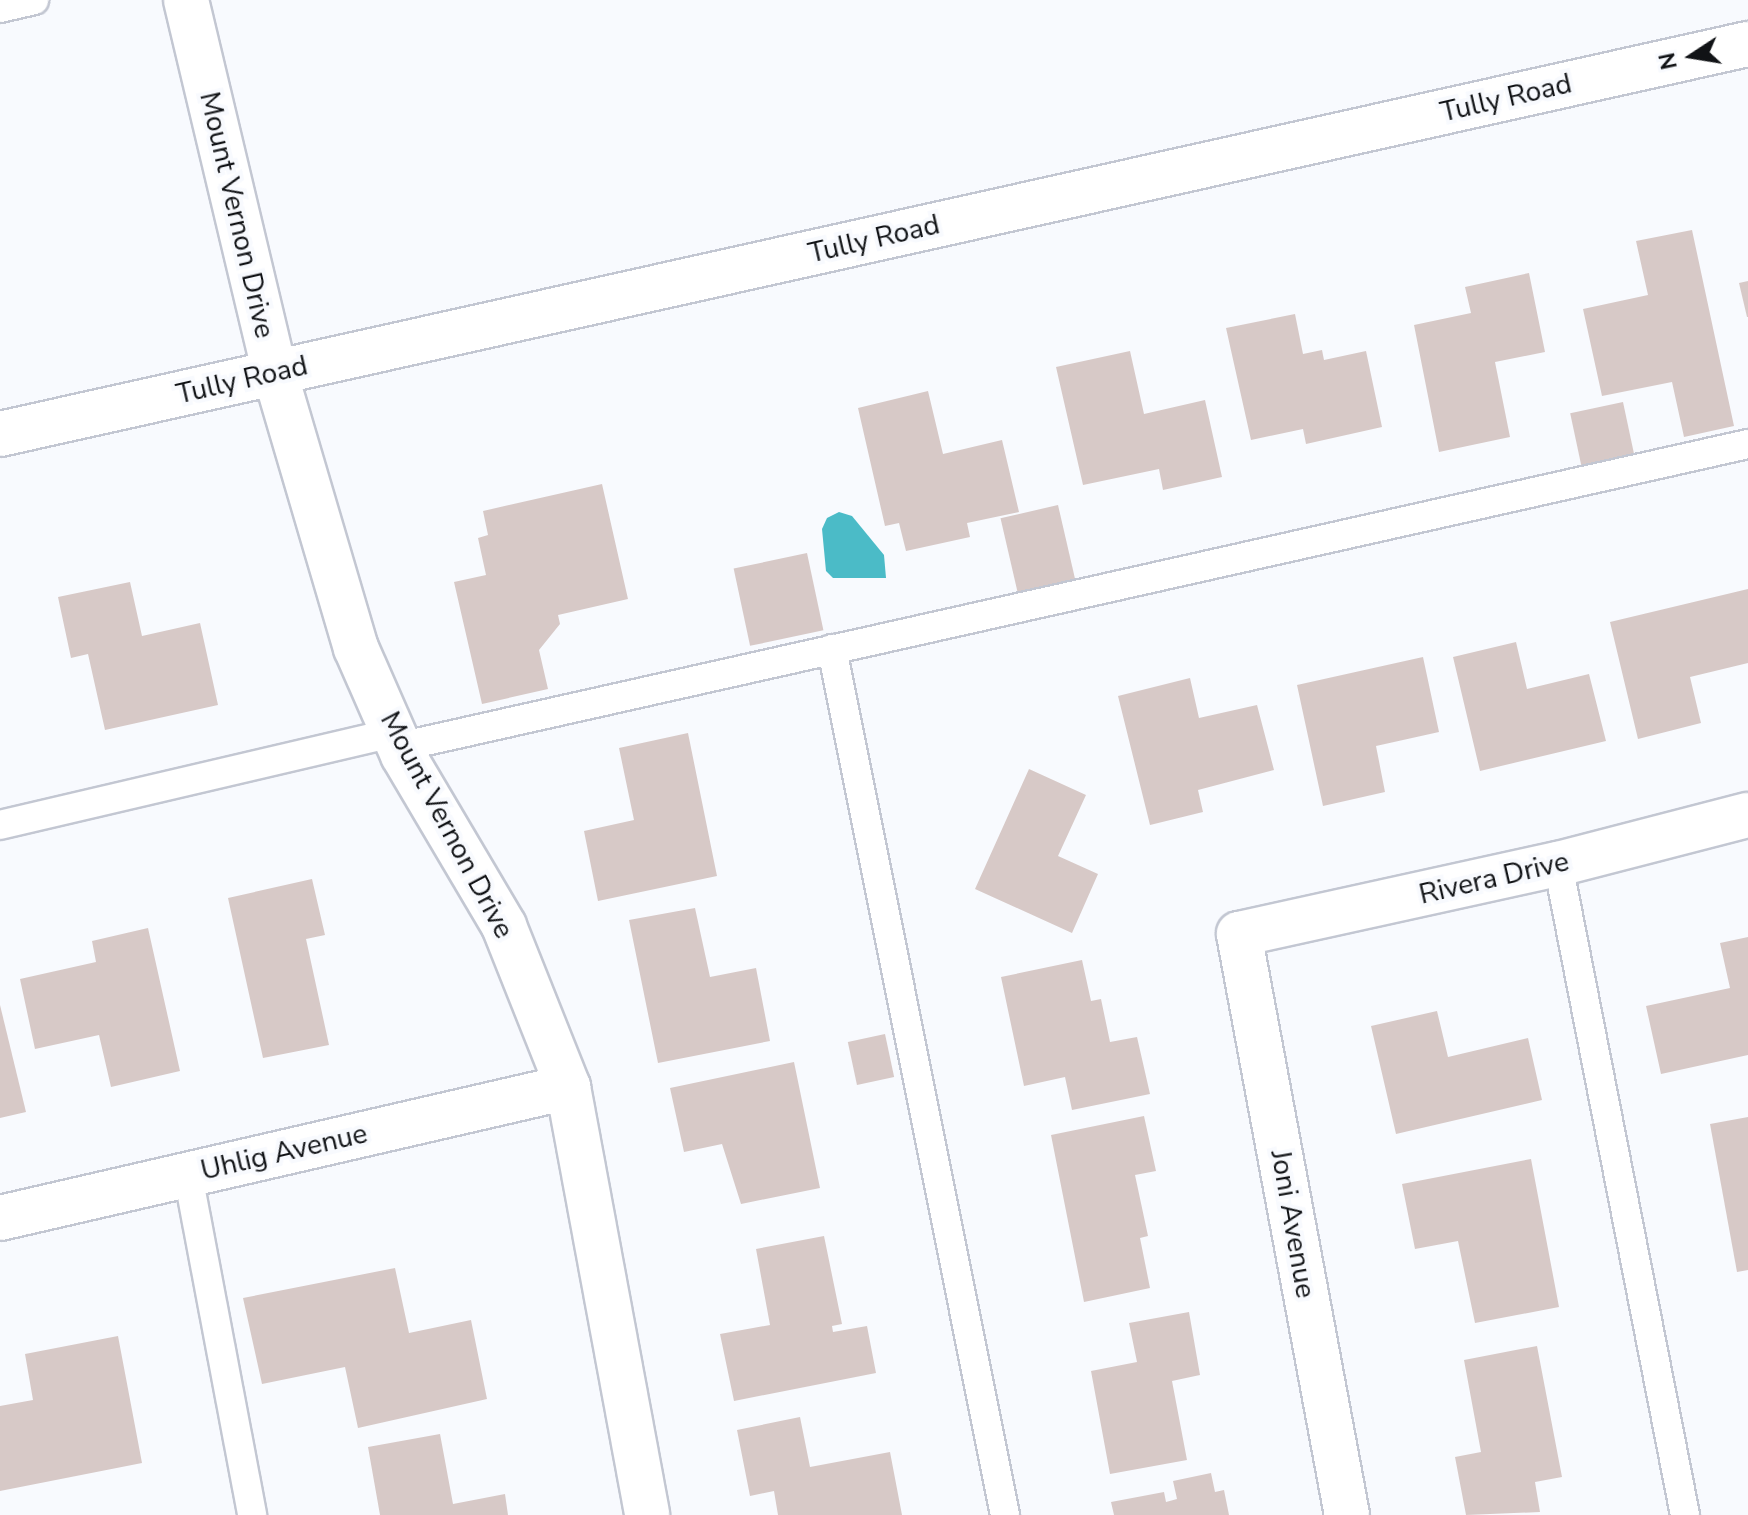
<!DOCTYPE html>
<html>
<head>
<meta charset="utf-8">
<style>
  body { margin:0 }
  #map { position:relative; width:1748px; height:1515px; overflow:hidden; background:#f8fafe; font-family:"Nunito Sans",sans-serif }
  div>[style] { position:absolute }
  .water>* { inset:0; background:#4bbbc7 }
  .building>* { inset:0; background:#d7c9c7; transform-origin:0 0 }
  .roads { filter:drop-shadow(2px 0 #c3c7d2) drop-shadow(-2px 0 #c3c7d2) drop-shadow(0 2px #c3c7d2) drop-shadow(0 -2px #c3c7d2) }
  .lane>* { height:28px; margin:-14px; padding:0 14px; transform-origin:14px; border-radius:14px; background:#fff }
  .street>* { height:44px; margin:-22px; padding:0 22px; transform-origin:22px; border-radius:22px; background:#fff }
  .secondary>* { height:44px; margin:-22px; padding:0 22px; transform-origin:22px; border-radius:22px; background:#fff }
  span { translate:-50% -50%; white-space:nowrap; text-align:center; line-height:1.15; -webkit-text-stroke:8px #f8fafe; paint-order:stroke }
  .street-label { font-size:28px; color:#111316 }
  .north { position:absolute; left:1652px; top:16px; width:80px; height:80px; -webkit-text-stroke:6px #f8fafe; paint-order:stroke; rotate:258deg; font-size:22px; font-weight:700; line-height:32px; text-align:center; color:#111316 }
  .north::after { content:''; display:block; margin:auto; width:28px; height:36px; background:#111316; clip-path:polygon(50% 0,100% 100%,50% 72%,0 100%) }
</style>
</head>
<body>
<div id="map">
  <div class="water">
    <div style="clip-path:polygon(839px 512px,852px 516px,884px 555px,886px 578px,833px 578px,826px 571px,822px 529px,827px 518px)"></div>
  </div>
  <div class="building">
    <div style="clip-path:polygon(1692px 230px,1734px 426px,1684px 437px,1672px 382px,1602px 396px,1583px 309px,1648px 295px,1636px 241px)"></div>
    <div style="clip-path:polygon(1529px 273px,1545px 352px,1495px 362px,1510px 437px,1439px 452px,1414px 325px,1471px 313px,1465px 287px)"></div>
    <div style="clip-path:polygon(1748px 281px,1748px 317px,1747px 317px,1739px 283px)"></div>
    <div style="clip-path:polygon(1295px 314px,1303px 354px,1322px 350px,1324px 360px,1366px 351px,1382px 427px,1306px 444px,1303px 429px,1251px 440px,1226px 328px)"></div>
    <div style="clip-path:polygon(1130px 351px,1144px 414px,1205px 400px,1222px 477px,1163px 490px,1159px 469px,1083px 485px,1056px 367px)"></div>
    <div style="clip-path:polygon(928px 391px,943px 454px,1002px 440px,1019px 512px,967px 523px,970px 537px,906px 551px,899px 523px,885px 526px,858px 408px)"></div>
    <div style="left:1623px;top:402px;width:59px;height:54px;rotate:78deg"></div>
    <div style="clip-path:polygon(602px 484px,628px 599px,558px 615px,560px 624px,539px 650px,548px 689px,482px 704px,454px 582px,486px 575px,478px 538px,488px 535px,483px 511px)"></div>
    <div style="left:1058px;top:505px;width:78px;height:59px;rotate:77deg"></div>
    <div style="left:807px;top:553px;width:79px;height:75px;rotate:78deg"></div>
    <div style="clip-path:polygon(130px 582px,142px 636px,200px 623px,218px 705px,105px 730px,88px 654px,71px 658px,58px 597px)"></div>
    <div style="clip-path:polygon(1748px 589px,1748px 663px,1690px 677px,1701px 723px,1638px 739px,1610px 622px)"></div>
    <div style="clip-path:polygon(1516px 642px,1527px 689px,1589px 674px,1606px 741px,1480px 771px,1453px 657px)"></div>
    <div style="clip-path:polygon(1423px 657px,1439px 732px,1376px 746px,1385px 792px,1323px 806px,1297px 685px)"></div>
    <div style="clip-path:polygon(1190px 678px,1199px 718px,1257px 705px,1274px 770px,1198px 790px,1203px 812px,1150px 825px,1118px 696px)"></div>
    <div style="clip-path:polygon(688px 733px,717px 876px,598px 901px,584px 831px,634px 820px,619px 748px)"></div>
    <div style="clip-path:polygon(1029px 769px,1086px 795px,1058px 856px,1098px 874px,1072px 933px,975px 889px)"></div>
    <div style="clip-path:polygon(312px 879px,325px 935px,306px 939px,329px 1045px,263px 1058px,228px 898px)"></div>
    <div style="clip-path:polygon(695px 908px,710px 977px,756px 968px,770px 1041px,658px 1063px,629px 920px)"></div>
    <div style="clip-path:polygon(148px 928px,180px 1071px,111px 1087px,99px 1035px,35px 1049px,20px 979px,96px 962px,92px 941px)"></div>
    <div style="clip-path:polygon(1748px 937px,1748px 1055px,1661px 1074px,1646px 1006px,1730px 988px,1720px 943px)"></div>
    <div style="clip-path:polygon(1082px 960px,1091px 1001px,1101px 999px,1110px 1042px,1137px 1037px,1150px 1094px,1072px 1110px,1065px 1077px,1024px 1086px,1001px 977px)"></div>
    <div style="clip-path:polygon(0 1005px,26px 1112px,0 1118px)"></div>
    <div style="clip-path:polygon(1437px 1011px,1448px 1057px,1528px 1038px,1542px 1100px,1396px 1134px,1371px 1026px)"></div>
    <div style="left:885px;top:1034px;width:44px;height:38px;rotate:78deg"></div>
    <div style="clip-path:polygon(794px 1062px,820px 1188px,741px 1204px,722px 1144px,684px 1152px,670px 1088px)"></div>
    <div style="clip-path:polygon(1144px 1116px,1156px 1171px,1135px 1175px,1148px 1236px,1140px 1238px,1150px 1288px,1084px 1302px,1051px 1135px)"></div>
    <div style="clip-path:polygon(1748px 1117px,1748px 1270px,1737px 1272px,1710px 1124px)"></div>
    <div style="clip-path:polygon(1531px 1159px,1559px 1307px,1475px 1323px,1458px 1241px,1415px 1249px,1402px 1184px)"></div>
    <div style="clip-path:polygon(824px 1236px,842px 1324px,832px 1326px,833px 1332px,867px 1326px,876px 1373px,734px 1401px,720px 1334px,770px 1325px,756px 1249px)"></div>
    <div style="clip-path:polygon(395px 1268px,409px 1333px,471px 1320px,487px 1399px,358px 1428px,345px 1367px,262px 1384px,243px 1298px)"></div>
    <div style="clip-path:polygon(1189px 1312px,1200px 1375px,1172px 1381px,1187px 1460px,1110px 1474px,1091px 1371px,1137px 1362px,1129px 1323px)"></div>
    <div style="clip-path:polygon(118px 1336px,142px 1463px,0 1491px,0 1406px,33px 1400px,25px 1354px)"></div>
    <div style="clip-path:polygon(1537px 1346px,1562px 1477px,1535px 1482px,1540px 1512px,1466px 1515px,1455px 1457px,1481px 1452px,1464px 1360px)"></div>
    <div style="clip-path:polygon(800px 1417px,810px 1467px,890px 1452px,902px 1515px,778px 1515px,774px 1491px,750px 1496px,737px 1430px)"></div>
    <div style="clip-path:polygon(440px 1434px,453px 1504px,505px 1494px,508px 1515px,380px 1515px,368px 1447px)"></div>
    <div style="clip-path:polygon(1211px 1473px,1215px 1492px,1224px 1490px,1229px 1515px,1114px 1515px,1111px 1502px,1164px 1492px,1166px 1502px,1177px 1499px,1173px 1481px)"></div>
  </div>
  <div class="roads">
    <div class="lane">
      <div style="left:0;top:8px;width:35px;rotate:-13deg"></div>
      <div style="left:832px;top:649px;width:883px;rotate:78.7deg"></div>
      <div style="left:399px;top:747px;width:1383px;rotate:-12.66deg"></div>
      <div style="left:0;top:825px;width:404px;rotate:-13.2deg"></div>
      <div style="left:1558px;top:864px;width:663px;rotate:78.96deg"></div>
      <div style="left:188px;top:1175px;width:346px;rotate:79.3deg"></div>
    </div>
    <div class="street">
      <div style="left:186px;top:0;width:383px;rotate:76.6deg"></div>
      <div style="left:275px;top:373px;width:287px;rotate:73.6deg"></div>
      <div style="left:356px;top:648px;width:117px;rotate:66.3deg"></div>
      <div style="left:403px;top:755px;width:199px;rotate:59.4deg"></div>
      <div style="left:504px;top:926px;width:173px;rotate:68.3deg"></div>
      <div style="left:568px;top:1087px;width:435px;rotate:79.5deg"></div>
      <div style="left:0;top:1218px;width:583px;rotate:-12.99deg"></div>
      <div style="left:1347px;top:1515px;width:591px;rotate:-100.53deg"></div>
      <div style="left:1239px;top:934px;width:327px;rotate:-12.4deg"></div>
      <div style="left:1558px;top:864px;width:196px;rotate:-14.5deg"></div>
    </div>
    <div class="secondary">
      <div style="left:0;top:434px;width:1791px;rotate:-12.58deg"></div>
    </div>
  </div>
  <div class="street-label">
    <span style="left:1506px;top:98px;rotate:-13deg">Tully Road</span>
    <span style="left:237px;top:215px;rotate:77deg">Mount Vernon Drive</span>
    <span style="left:874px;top:239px;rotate:-13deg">Tully Road</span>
    <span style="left:242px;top:380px;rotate:-13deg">Tully Road</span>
    <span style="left:447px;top:825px;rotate:62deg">Mount Vernon Drive</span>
    <span style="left:1494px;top:878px;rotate:-13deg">Rivera Drive</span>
    <span style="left:284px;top:1152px;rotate:-13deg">Uhlig Avenue</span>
    <span style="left:1293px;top:1224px;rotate:80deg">Joni Avenue</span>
  </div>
  <div class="north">N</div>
</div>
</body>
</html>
